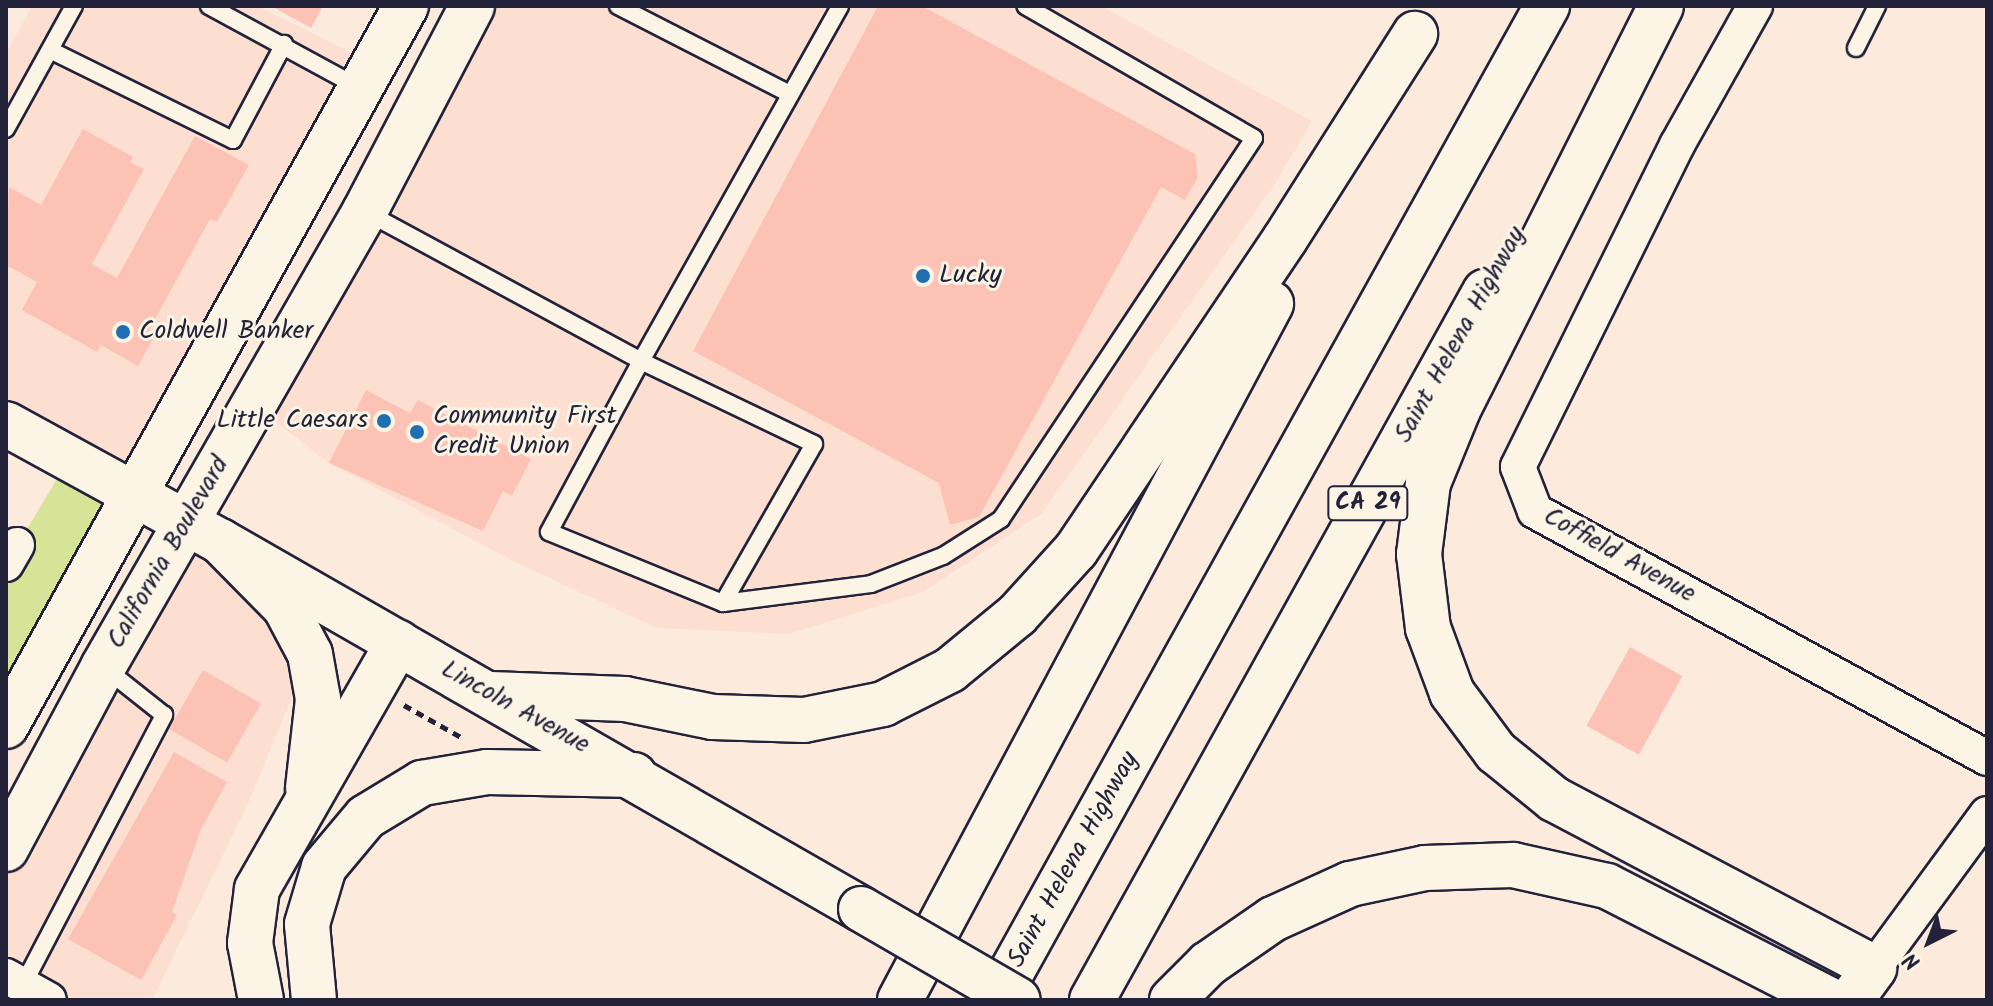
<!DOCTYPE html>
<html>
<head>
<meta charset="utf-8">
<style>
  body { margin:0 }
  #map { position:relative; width:1993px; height:1006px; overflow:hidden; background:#fcebdc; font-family:Kalam,sans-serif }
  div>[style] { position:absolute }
  .built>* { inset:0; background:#fcdfd1 }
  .green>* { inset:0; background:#d7e497 }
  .building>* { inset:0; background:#fdc2b6; transform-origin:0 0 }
  .path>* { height:5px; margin-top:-2.5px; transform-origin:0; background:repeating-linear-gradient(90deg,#22223b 0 8px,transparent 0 14px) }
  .roads { filter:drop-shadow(2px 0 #22223b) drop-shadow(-2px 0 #22223b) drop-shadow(0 2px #22223b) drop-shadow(0 -2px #22223b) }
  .lane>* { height:16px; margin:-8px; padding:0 8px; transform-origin:8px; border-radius:8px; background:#fcf5e5 }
  .street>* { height:34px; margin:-17px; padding:0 17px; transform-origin:17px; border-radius:17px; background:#fcf5e5 }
  .secondary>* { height:44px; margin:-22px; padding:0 22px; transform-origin:22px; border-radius:22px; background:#fcf5e5 }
  .highway>* { height:44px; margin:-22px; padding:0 22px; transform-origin:22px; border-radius:22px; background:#fcf5e5 }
  .bridges { filter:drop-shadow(2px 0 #22223b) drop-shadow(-2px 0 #22223b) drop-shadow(0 2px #22223b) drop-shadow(0 -2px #22223b) }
  .secondary-bridge>* { height:44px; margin:-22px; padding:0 22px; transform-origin:22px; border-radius:22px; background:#fcf5e5 }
  .dots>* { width:22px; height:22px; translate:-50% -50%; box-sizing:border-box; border:4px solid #fcf5e5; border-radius:50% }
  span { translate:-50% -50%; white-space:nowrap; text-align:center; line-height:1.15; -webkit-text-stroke:6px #fcf5e5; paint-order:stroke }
  .shield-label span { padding:2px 6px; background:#fcf5e5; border:2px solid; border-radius:6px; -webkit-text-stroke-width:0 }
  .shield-label { font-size:24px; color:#22223b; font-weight:700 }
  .poi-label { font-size:26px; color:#22223b }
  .left { translate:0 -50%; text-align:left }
  .right { translate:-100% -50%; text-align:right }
  .street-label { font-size:26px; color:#22223b }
  .frame { position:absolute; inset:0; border:8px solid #22223b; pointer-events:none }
  .north { position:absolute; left:1889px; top:902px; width:80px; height:80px; -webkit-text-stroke:6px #fcf5e5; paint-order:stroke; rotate:222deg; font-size:22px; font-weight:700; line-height:32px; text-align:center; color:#22223b }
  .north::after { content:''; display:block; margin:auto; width:28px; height:36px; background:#22223b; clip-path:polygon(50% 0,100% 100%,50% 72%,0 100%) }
</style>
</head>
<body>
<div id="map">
  <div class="built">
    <div style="clip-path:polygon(32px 6px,257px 6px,373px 63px,135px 498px,6px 424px,6px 54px)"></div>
    <div style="clip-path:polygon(472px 6px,1101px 6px,1312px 121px,1274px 185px,1042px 513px,923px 592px,789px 634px,657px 628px,515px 562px,329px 463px,254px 405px)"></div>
    <div style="clip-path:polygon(185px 523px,310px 654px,247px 806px,152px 1000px,49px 1000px,6px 976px,6px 849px)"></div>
  </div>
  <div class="green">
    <div style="clip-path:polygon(69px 459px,135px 498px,6px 726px,6px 564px)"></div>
  </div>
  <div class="building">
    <div style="clip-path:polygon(271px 6px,323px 6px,311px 28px)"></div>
    <div style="clip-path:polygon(878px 6px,922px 6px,1195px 154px,1198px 177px,1185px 200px,1161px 187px,979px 517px,950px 525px,939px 483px,693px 351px)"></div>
    <div style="clip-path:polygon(83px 129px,133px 157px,130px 162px,144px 169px,92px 264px,117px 278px,195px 136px,249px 165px,217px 222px,210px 219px,147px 334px,154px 337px,138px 366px,101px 345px,97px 352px,22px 310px,37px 282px,6px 265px,9px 187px,41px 205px)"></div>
    <div style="clip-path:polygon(366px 390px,410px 413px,418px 400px,531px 459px,512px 496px,503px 491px,483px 531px,329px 463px)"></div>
    <div style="left:1630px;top:647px;width:60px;height:90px;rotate:29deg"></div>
    <div style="left:203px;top:670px;width:67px;height:68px;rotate:30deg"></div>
    <div style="clip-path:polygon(174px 752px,227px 782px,201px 829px,172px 912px,177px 915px,141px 980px,68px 939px)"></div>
  </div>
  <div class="path">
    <div style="left:404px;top:705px;width:65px;rotate:29.3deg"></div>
  </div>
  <div class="roads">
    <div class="lane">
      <div style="left:209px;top:6px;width:170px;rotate:28.5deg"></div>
      <div style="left:618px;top:6px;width:193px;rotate:27.1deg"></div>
      <div style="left:1856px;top:48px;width:47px;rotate:-63.4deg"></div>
      <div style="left:50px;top:50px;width:204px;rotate:26.2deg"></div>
      <div style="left:233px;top:140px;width:109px;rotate:-62deg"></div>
      <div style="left:6px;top:129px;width:141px;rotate:-61.1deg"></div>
      <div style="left:366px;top:212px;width:313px;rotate:28.4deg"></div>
      <div style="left:641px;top:361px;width:194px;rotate:118.3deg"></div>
      <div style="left:549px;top:532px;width:188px;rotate:22.2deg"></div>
      <div style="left:723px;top:603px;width:149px;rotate:-7.3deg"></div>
      <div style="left:871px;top:584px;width:77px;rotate:-21.3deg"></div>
      <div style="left:943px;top:556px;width:69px;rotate:-32.5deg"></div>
      <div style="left:1001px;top:519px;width:457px;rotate:-56.4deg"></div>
      <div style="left:1254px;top:138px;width:264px;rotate:-150deg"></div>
      <div style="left:723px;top:603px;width:183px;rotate:-60.2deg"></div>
      <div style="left:814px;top:444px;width:192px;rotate:-154.4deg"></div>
      <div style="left:641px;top:361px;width:407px;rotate:-60.7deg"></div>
      <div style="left:23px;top:985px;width:305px;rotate:-62.4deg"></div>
      <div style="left:164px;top:715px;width:74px;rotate:-141.6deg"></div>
    </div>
    <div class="street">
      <div style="left:1755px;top:6px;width:159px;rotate:119.3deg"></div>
      <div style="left:1677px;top:145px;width:359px;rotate:116.3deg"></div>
      <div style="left:1518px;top:467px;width:47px;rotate:68.9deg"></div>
      <div style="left:1535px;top:511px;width:515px;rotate:28.65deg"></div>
      <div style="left:6px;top:564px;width:22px;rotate:-60deg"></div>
      <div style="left:1874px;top:968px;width:191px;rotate:-53.7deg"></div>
      <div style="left:6px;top:976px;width:49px;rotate:29.2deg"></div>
    </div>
    <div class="secondary">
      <div style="left:6px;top:424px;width:244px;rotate:28.7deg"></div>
      <div style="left:220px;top:541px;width:739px;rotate:29.86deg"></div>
      <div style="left:6px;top:726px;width:824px;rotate:-60.95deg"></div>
      <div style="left:6px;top:849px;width:206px;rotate:-61.9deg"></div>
      <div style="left:103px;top:667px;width:526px;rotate:-60.12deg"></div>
      <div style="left:365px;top:211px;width:231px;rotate:-62.4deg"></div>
      <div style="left:1851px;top:1000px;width:39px;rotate:-54deg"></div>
    </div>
    <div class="highway">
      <div style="left:1661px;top:6px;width:452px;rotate:116.7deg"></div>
      <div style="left:1458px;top:410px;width:79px;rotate:112.3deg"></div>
      <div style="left:1428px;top:483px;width:72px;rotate:97.2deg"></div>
      <div style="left:1419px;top:554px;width:75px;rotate:83.1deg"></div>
      <div style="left:1428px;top:628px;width:69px;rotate:69.7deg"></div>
      <div style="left:1452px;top:693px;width:74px;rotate:53.3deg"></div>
      <div style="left:1496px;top:752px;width:75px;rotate:39deg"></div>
      <div style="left:1554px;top:799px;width:362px;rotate:27.8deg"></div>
      <div style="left:220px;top:541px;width:93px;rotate:45.4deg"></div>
      <div style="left:285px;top:607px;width:53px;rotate:62deg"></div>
      <div style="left:310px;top:654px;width:46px;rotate:79.9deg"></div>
      <div style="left:318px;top:699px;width:90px;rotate:96.4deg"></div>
      <div style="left:491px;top:694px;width:134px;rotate:2.1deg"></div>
      <div style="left:625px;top:699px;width:90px;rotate:11.6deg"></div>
      <div style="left:713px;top:717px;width:91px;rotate:1.9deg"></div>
      <div style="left:804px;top:720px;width:81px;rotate:-11.4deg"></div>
      <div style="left:883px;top:704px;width:75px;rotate:-26.9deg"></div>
      <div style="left:950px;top:670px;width:87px;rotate:-39.4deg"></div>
      <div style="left:1017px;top:615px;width:88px;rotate:-47.8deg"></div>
      <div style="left:1076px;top:550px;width:375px;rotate:-56.1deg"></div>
      <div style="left:1285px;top:239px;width:243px;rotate:-57.6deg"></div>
      <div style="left:261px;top:1000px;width:58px;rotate:-100.9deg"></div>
      <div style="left:250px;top:943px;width:54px;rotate:-82.6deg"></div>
      <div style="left:257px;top:889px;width:284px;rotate:-60.2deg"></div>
      <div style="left:314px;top:1000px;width:76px;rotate:-95.3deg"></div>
      <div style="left:307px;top:924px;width:59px;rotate:-73.4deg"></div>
      <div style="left:324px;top:867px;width:65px;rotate:-50deg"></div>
      <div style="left:366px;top:817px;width:66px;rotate:-31.3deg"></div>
      <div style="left:422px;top:783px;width:66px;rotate:-9.6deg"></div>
      <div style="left:487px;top:772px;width:147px;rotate:1.2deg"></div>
      <div style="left:900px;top:1000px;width:789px;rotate:-61.94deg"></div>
      <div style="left:996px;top:1000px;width:1137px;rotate:-61deg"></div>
      <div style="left:1092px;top:1000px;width:810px;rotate:-60.97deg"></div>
      <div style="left:1172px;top:1000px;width:51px;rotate:-45deg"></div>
      <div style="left:1208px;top:964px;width:79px;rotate:-34.7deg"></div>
      <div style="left:1273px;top:919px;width:85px;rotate:-24.4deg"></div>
      <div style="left:1350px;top:884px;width:77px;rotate:-12deg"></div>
      <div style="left:1425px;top:868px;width:88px;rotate:-2deg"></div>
      <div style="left:1513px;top:865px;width:96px;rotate:12.6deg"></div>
      <div style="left:1607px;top:886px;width:250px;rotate:27.1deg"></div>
    </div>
  </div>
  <div class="bridges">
    <div class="secondary-bridge">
      <div style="left:861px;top:909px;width:181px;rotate:30.1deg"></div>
    </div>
  </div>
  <div class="dots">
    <div style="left:923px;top:276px;background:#1f6fb2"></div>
    <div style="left:123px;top:332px;background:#1f6fb2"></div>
    <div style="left:384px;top:421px;background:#1f6fb2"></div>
    <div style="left:417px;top:432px;background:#1f6fb2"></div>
  </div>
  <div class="shield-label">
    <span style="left:1368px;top:503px">CA 29</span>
  </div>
  <div class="poi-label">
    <span class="left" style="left:939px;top:276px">Lucky</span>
    <span class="left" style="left:139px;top:332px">Coldwell Banker</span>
    <span class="left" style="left:433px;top:432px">Community First<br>Credit Union</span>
    <span class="right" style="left:368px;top:421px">Little Caesars</span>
  </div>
  <div class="street-label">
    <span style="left:1461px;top:335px;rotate:-61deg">Saint Helena Highway</span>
    <span style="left:169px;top:553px;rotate:-60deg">California Boulevard</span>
    <span style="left:1619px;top:556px;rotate:29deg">Coffield Avenue</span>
    <span style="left:515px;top:708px;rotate:29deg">Lincoln Avenue</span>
    <span style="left:1074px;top:860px;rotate:-61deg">Saint Helena Highway</span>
  </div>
  <div class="frame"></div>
  <div class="north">N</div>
</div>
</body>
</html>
